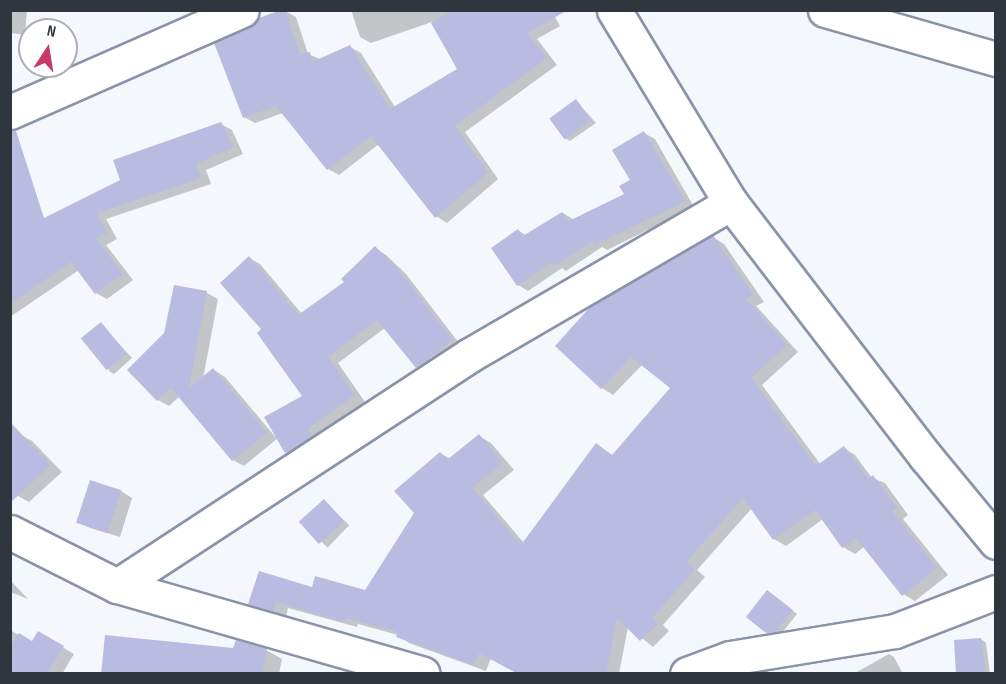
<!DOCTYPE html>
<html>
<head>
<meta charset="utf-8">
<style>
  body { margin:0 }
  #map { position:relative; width:1006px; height:684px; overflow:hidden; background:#f4f7fb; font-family:"Sofia Sans Condensed",sans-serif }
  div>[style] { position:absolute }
  .shadow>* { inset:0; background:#0003; transform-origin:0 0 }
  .building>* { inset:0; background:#babbe0; transform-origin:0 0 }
  .roads { filter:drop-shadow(2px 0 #8994a8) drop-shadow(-2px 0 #8994a8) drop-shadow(0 2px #8994a8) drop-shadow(0 -2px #8994a8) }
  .minor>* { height:33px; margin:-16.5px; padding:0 16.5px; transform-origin:16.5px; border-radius:16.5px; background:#fff }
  span { translate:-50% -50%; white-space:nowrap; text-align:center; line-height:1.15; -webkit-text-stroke:5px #fff; paint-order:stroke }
  .frame { position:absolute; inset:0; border:12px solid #31353e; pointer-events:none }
  .north { position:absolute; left:18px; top:18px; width:60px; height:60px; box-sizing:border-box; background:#fff; border:2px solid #adaeb2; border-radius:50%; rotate:12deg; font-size:16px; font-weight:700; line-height:24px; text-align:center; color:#31353e }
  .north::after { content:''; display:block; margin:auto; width:21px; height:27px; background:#c83a66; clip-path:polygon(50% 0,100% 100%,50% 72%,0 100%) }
</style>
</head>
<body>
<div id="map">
  <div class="shadow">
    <div style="clip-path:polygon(10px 10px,27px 10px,25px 35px,10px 33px)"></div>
    <div style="clip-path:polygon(351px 10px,551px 10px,560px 26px,537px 39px,557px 65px,465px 132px,498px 179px,447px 223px,436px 216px,379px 144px,339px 175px,328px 169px,283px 113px,255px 123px,244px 117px,250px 28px,285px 11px,296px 17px,308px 54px,320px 59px,350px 47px,361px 53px,395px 107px,459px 70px,432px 22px,371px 43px,360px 37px)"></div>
    <div style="clip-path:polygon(576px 101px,596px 123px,570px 141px,565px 138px)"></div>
    <div style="clip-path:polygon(221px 124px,232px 130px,243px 154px,206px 170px,211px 184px,106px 219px,117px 239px,106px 245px,133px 280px,107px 299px,96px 293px,79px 270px,10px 317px,10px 257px,122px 181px)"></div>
    <div style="clip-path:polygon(644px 133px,655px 139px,694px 207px,607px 250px,602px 247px,566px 271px,562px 268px,528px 291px,518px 285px,519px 231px,527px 236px,563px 213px,573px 219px,626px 195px)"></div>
    <div style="clip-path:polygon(713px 237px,724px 244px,764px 302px,756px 306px,798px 352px,762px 385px,821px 465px,844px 448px,855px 455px,872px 478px,885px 483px,908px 515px,903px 519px,948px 575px,915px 601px,903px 594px,865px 546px,855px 554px,843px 547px,823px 519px,786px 546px,774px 539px,752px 508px,697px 570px,705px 577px,663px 625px,669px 631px,653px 647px,628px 627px,619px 674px,520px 674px,491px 658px,486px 671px,409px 643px,398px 635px,358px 624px,357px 627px,288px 608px,286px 617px,262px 610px,250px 604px,313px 589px,366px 592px,415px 513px,440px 453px,451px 459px,479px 436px,491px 443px,514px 470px,483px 495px,524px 543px,596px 445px,614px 456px,672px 387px,643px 364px,613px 395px,602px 388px)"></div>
    <div style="clip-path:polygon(375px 248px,386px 255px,406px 274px,462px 347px,428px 373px,417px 367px,385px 328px,338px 363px,365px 402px,318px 435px,297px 458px,286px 452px,278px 438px,244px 466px,233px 460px,180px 396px,169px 406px,158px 400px,129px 370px,166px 334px,175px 287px,207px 293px,218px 299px,203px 379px,214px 370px,225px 377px,277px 439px,304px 396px,264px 330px,249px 258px,260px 264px,302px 314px,346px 282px)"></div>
    <div style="clip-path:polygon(101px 324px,132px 358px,114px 374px,109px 371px)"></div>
    <div style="clip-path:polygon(21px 435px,32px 441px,62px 472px,29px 502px,18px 496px)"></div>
    <div style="clip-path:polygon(121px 491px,132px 498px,120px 537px,90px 528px,79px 522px)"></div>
    <div style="left:324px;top:501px;width:35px;height:31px;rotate:44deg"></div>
    <div style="clip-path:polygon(10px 580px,28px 599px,10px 592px)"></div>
    <div style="clip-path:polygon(773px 595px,797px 614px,781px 634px,773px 635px,767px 632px)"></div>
    <div style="clip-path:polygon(10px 630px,33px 643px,39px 633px,74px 654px,62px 674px,12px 674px)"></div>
    <div style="clip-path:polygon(981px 639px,986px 643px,990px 674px,957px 674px)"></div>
    <div style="clip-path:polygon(234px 650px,266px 650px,282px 659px,279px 674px,102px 674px)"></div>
    <div style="clip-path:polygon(889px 654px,894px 657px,903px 674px,853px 674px)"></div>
  </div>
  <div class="building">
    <div style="clip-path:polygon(281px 10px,285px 10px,300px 54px,310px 52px,312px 62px,350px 45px,390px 109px,457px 69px,431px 23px,454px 10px,568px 10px,527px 33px,547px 58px,455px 126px,488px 173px,435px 218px,371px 136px,327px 170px,276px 106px,243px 118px,214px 43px,250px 27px,259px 18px)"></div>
    <div style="left:576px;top:99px;width:26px;height:33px;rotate:54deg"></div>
    <div style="clip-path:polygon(221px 122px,233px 147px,196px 164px,201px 178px,97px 213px,107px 233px,96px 238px,123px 274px,95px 294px,71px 262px,10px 304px,10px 132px,16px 131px,44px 218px,120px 180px,113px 160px)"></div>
    <div style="clip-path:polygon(644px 131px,685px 201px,595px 245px,593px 241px,555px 266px,552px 262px,517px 286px,491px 248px,518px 229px,523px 236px,562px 212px,569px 221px,624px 194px,619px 186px,630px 180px,612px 150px)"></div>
    <div style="clip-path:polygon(713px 235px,753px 295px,746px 299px,787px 345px,751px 378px,816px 466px,844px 446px,868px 479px,873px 475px,897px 508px,892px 511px,937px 568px,902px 596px,856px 538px,842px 548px,815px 510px,773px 540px,743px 498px,686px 562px,695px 570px,652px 618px,658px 624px,640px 641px,617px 618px,606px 674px,518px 674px,479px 653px,474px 665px,396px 637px,398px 632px,346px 618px,345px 622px,276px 602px,274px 612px,248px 604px,259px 571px,312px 587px,315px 576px,365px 590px,414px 513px,394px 491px,440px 452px,447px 460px,479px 434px,503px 463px,472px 488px,521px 545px,596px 443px,612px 455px,670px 388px,631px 357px,601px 389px,555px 346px,591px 306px)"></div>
    <div style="clip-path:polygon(375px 246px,395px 266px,453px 340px,416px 368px,377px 320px,328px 357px,355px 395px,308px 429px,312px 436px,285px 453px,264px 417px,302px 396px,257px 333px,261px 329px,220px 283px,249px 256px,298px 315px,344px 282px,341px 279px)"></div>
    <div style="clip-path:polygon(174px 285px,207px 291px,189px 388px,213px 368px,267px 433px,232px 461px,171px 388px,157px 401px,127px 370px,164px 333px)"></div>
    <div style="left:101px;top:322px;width:41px;height:26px;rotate:51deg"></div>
    <div style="clip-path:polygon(10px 422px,51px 465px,10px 503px)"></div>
    <div style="left:90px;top:480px;width:33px;height:45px;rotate:18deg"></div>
    <div style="left:324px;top:499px;width:30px;height:34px;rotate:48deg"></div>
    <div style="clip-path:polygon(767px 590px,793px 610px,775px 632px,766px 633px,746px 617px)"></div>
    <div style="clip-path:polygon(38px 631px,64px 646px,47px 674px,10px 674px,10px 647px,19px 633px,32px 641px)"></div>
    <div style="clip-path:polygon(105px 635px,233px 648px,236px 640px,267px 649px,262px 674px,101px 674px)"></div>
    <div style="clip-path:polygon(981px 638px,986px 674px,956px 674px,954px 640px)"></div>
  </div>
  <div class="roads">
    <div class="minor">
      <div style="left:614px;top:10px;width:226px;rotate:58.8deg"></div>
      <div style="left:731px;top:203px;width:320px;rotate:52.5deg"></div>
      <div style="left:926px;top:457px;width:110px;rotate:50.5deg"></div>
      <div style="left:825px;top:10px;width:178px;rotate:16deg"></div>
      <div style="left:10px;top:112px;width:253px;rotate:-23.7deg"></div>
      <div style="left:10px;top:532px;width:120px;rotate:26.8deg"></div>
      <div style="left:117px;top:586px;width:318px;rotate:16deg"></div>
      <div style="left:117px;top:586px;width:422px;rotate:-33.2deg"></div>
      <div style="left:470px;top:355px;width:302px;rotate:-30.2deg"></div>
      <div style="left:687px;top:674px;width:46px;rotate:-20.4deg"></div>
      <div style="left:730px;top:658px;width:167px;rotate:-9.3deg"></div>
      <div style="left:895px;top:631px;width:108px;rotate:-21.1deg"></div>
    </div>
  </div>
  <div class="frame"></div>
  <div class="north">N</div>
</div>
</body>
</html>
